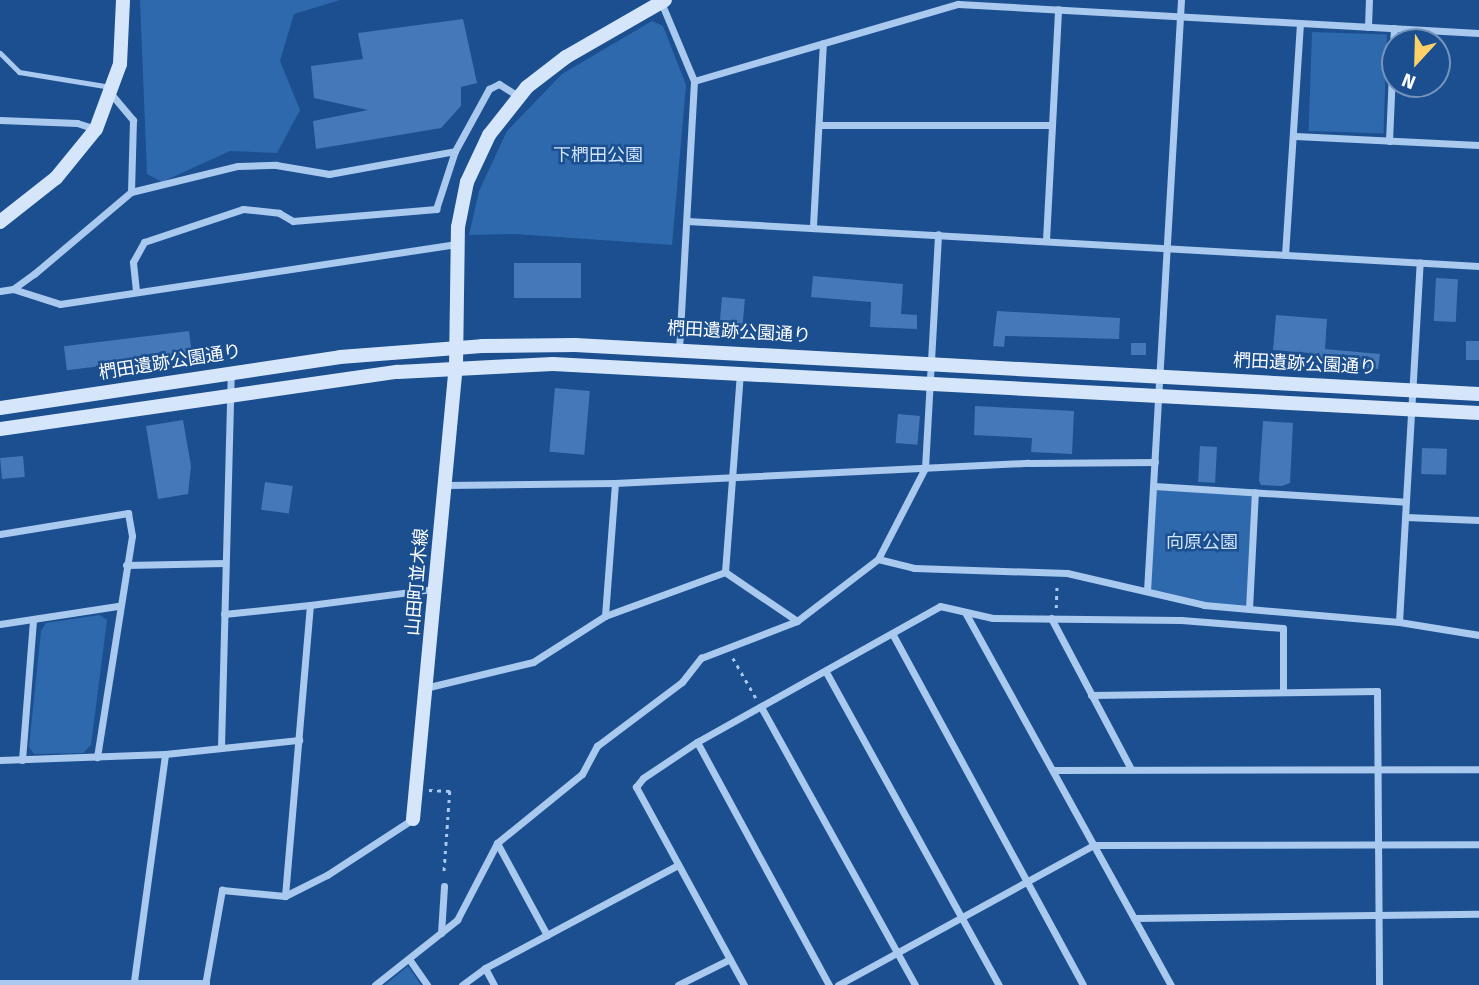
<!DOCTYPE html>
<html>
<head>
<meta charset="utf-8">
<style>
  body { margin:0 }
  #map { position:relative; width:1479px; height:985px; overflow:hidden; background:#1b4f8f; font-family:"Fira Sans","Noto Sans JP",sans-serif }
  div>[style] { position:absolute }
  .green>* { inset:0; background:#2e69ad; transform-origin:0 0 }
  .building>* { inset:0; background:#4478b7; transform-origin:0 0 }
  .path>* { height:2.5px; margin-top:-1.25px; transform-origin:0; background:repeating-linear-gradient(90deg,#a9c9ee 0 3.5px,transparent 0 8.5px) }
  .lane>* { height:5px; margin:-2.5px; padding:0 2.5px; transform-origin:2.5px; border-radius:2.5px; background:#a9c9ee }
  .street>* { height:7px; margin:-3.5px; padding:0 3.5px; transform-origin:3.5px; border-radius:3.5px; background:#a9c9ee }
  .secondary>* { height:14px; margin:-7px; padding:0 7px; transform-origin:7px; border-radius:7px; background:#d6e6fa }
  span { translate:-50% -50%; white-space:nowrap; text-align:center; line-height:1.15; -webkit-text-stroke:5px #1b4f8f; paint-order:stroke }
  .park-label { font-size:18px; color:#cfe3fa }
  .street-label { font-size:18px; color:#fff }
  .north { position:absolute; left:1381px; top:28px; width:70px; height:70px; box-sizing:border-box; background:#1b4f8f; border:2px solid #7695bc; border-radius:50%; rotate:202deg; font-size:19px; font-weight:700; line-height:28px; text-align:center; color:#fff }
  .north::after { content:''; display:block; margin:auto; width:24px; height:32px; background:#ffd166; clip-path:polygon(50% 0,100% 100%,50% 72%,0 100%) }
</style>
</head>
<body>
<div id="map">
  <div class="green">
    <div style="clip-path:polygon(140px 0,340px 0,294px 14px,280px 61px,300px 110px,277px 153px,230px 151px,162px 182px,147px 174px)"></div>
    <div style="clip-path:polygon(652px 21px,663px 26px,686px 85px,672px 245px,515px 234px,469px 235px,479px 191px,507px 131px,562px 74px)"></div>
    <div style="left:1312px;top:32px;width:75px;height:99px;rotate:2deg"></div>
    <div style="clip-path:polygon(1154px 486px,1255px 492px,1249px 609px,1204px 605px,1147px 591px)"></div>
    <div style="clip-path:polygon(100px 615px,107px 620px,91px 745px,83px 753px,34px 754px,29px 747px,41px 631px,46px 623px)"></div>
    <div style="clip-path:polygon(408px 966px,421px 985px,385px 985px)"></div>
  </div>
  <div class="building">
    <div style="clip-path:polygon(463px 19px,477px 83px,461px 87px,461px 106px,441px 128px,316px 149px,313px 121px,368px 110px,314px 98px,311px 66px,363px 59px,358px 33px)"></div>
    <div style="left:514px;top:263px;width:67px;height:35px"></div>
    <div style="clip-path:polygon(813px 276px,903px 284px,901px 314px,917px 315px,917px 329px,870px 327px,871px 302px,811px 297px)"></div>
    <div style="left:1436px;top:278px;width:22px;height:43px;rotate:3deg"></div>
    <div style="left:722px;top:297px;width:23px;height:31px;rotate:5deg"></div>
    <div style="clip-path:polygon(997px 311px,1120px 318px,1119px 339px,1005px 336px,1004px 347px,993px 346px)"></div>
    <div style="clip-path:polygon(1276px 315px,1327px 319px,1325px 349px,1380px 354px,1378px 369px,1309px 362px,1309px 353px,1273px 350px)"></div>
    <div style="left:189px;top:331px;width:24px;height:126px;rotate:83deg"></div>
    <div style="left:1466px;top:341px;width:13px;height:19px"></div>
    <div style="left:1131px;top:343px;width:15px;height:12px"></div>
    <div style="left:555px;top:388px;width:35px;height:64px;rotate:5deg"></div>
    <div style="clip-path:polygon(975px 406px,1074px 411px,1072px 454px,1031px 452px,1032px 438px,974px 435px)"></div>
    <div style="left:898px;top:414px;width:22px;height:29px;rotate:5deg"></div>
    <div style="clip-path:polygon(183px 420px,191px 466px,188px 494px,158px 499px,146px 426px)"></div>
    <div style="clip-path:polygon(1263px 421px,1293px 423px,1290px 483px,1282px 486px,1261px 485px,1259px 481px)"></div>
    <div style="left:1200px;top:446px;width:17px;height:36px;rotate:3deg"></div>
    <div style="left:1422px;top:448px;width:25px;height:26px;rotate:2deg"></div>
    <div style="left:23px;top:456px;width:21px;height:23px;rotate:85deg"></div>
    <div style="left:265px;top:482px;width:28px;height:28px;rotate:8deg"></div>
  </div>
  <div class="path">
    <div style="left:1056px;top:608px;width:25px;rotate:-88deg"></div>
    <div style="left:733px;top:658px;width:46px;rotate:60.1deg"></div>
    <div style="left:429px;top:790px;width:21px;rotate:3deg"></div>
    <div style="left:450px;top:791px;width:84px;rotate:94.1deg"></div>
  </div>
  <div class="lane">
    <div style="left:0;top:53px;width:27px;rotate:45deg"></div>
    <div style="left:19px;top:72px;width:93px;rotate:9.3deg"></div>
  </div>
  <div class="street">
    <div style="left:661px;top:2px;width:86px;rotate:67.3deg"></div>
    <div style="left:694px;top:81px;width:266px;rotate:93.2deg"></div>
    <div style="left:1368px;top:27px;width:27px;rotate:-88deg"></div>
    <div style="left:694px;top:81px;width:275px;rotate:-16.3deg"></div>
    <div style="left:958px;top:4px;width:522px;rotate:3.19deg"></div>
    <div style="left:112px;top:95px;width:33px;rotate:50deg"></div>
    <div style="left:133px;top:120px;width:72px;rotate:91.6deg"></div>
    <div style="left:0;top:120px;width:77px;rotate:2.2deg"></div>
    <div style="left:77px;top:123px;width:20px;rotate:18deg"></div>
    <div style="left:820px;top:125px;width:231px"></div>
    <div style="left:1295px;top:136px;width:184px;rotate:2.8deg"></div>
    <div style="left:1389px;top:141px;width:113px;rotate:-87.5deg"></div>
    <div style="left:687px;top:221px;width:793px;rotate:3.25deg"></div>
    <div style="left:813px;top:226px;width:183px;rotate:-86.9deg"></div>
    <div style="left:1046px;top:240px;width:231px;rotate:-87deg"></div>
    <div style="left:1285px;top:255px;width:231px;rotate:-86.3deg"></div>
    <div style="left:13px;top:289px;width:49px;rotate:17.7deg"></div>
    <div style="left:60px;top:304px;width:401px;rotate:-8.6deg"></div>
    <div style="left:0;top:291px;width:13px;rotate:-9deg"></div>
    <div style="left:13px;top:289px;width:26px;rotate:-36deg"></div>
    <div style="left:34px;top:274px;width:127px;rotate:-40.2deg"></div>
    <div style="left:131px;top:192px;width:110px;rotate:-13.7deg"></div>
    <div style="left:238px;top:166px;width:38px;rotate:-2deg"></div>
    <div style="left:276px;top:165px;width:54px;rotate:9.6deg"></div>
    <div style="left:329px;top:174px;width:128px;rotate:-10.3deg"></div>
    <div style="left:455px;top:151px;width:71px;rotate:-61.3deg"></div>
    <div style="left:489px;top:89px;width:11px;rotate:-27deg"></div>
    <div style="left:499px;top:84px;width:22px;rotate:32deg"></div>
    <div style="left:136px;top:291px;width:29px;rotate:-96deg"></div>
    <div style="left:133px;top:262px;width:23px;rotate:-61deg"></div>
    <div style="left:144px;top:242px;width:104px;rotate:-18.4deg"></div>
    <div style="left:243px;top:209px;width:36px;rotate:6deg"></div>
    <div style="left:279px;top:213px;width:16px;rotate:30deg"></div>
    <div style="left:293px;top:221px;width:144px;rotate:-4.8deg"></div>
    <div style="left:436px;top:209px;width:61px;rotate:-71.9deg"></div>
    <div style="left:446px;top:485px;width:169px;rotate:-0.7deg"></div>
    <div style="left:615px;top:483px;width:414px;rotate:-2.8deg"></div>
    <div style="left:1029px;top:463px;width:126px;rotate:-0.5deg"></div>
    <div style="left:1154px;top:486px;width:252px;rotate:3.6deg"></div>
    <div style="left:1406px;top:517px;width:73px;rotate:2.4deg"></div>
    <div style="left:0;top:534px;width:130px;rotate:-9.3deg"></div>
    <div style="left:128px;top:513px;width:23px;rotate:80deg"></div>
    <div style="left:132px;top:536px;width:224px;rotate:99deg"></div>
    <div style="left:878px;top:559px;width:37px;rotate:14deg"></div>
    <div style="left:914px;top:568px;width:153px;rotate:1.9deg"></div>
    <div style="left:1067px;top:573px;width:141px;rotate:13.1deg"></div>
    <div style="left:1204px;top:605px;width:196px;rotate:5deg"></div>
    <div style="left:1399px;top:622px;width:81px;rotate:9.2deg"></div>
    <div style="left:126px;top:565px;width:99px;rotate:-1.2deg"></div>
    <div style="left:725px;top:572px;width:87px;rotate:34.2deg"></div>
    <div style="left:1147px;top:591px;width:592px;rotate:-86.71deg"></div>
    <div style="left:1249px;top:609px;width:117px;rotate:-87.1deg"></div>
    <div style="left:224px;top:614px;width:86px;rotate:-6deg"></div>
    <div style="left:966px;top:614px;width:424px;rotate:61.1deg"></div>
    <div style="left:605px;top:616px;width:133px;rotate:-85.7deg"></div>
    <div style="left:1051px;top:618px;width:171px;rotate:62.1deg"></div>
    <div style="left:1399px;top:622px;width:360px;rotate:-86.7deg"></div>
    <div style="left:0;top:624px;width:119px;rotate:-8.7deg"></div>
    <div style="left:893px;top:635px;width:398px;rotate:61.5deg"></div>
    <div style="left:826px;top:672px;width:358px;rotate:61.1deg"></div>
    <div style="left:429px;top:687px;width:107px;rotate:-13.5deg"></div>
    <div style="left:533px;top:662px;width:85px;rotate:-32.6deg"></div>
    <div style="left:605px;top:616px;width:128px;rotate:-20.1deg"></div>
    <div style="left:725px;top:572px;width:200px;rotate:-85.7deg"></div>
    <div style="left:1091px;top:695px;width:286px;rotate:-0.8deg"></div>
    <div style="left:1377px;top:691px;width:294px;rotate:89.6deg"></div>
    <div style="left:761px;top:707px;width:318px;rotate:61deg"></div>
    <div style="left:697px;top:742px;width:277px;rotate:61.5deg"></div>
    <div style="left:221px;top:747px;width:373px;rotate:-88.5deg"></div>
    <div style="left:0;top:760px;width:165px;rotate:-2.1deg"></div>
    <div style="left:165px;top:754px;width:135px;rotate:-6deg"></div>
    <div style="left:22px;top:760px;width:141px;rotate:-85.5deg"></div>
    <div style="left:1053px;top:770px;width:426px;rotate:-0.1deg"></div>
    <div style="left:497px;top:843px;width:105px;rotate:61.5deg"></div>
    <div style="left:285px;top:896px;width:292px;rotate:-85.1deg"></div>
    <div style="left:310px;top:605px;width:125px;rotate:-7.4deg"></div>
    <div style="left:1134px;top:918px;width:345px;rotate:-0.7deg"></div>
    <div style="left:441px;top:933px;width:47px;rotate:-86.3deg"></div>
    <div style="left:409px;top:959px;width:32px;rotate:55deg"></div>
    <div style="left:485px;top:968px;width:19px;rotate:62deg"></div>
    <div style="left:134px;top:981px;width:229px;rotate:-82.2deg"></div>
    <div style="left:0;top:983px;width:206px"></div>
    <div style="left:205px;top:985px;width:97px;rotate:-79.9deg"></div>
    <div style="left:222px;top:890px;width:63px;rotate:5.4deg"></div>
    <div style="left:285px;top:896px;width:47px;rotate:-26.6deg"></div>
    <div style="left:327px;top:875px;width:103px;rotate:-33.1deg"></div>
    <div style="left:375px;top:985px;width:105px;rotate:-38.4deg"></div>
    <div style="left:457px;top:920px;width:87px;rotate:-62.5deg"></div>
    <div style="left:497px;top:843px;width:109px;rotate:-39.1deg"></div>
    <div style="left:582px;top:774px;width:32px;rotate:-62deg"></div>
    <div style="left:597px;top:746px;width:106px;rotate:-37deg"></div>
    <div style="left:682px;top:682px;width:31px;rotate:-52deg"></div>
    <div style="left:701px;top:658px;width:103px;rotate:-21.1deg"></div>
    <div style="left:797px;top:621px;width:102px;rotate:-37.4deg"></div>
    <div style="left:878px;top:559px;width:102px;rotate:-62.7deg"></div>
    <div style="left:925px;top:468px;width:234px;rotate:-86.8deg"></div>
    <div style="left:462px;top:985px;width:29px;rotate:-36deg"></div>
    <div style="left:485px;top:968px;width:219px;rotate:-28.1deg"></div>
    <div style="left:678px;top:985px;width:58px;rotate:-26.6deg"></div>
    <div style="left:744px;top:985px;width:226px;rotate:-118.6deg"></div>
    <div style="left:636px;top:787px;width:11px;rotate:-52deg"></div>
    <div style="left:643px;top:778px;width:65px;rotate:-33.7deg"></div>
    <div style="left:697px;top:742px;width:278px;rotate:-29.2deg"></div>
    <div style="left:940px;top:606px;width:54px;rotate:12.8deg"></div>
    <div style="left:993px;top:618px;width:188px;rotate:0.6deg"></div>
    <div style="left:1181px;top:620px;width:102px;rotate:4.5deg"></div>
    <div style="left:1283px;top:628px;width:64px;rotate:90deg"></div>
    <div style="left:838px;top:985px;width:292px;rotate:-28.7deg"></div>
    <div style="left:1094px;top:845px;width:385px;rotate:-0.1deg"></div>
  </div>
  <div class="secondary">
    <div style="left:0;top:222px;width:71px;rotate:-38.2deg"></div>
    <div style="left:56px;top:178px;width:63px;rotate:-50.8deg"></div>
    <div style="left:96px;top:129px;width:69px;rotate:-69.7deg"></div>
    <div style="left:120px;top:64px;width:64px;rotate:-87.3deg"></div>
    <div style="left:0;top:408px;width:344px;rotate:-8.5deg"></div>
    <div style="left:340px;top:357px;width:142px;rotate:-4.4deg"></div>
    <div style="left:482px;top:346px;width:93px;rotate:-0.6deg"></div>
    <div style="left:575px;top:345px;width:905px;rotate:3.1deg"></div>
    <div style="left:0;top:429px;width:402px;rotate:-8.2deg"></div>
    <div style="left:398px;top:372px;width:155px;rotate:-3deg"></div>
    <div style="left:553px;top:364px;width:927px;rotate:3.03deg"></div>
    <div style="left:413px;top:819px;width:454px;rotate:-84.6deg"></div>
    <div style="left:456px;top:367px;width:140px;rotate:-89.2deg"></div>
    <div style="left:458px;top:227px;width:46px;rotate:-78.7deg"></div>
    <div style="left:467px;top:182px;width:52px;rotate:-64.9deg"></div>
    <div style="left:489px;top:135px;width:61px;rotate:-51.6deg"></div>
    <div style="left:527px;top:87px;width:49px;rotate:-37.6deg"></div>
    <div style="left:566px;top:57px;width:114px;rotate:-29.9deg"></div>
  </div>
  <div class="park-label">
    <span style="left:598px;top:155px">下椚田公園</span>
    <span style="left:1202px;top:542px">向原公園</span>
  </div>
  <div class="street-label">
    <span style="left:739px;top:332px;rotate:3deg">椚田遺跡公園通り</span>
    <span style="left:170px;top:362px;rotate:-9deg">椚田遺跡公園通り</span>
    <span style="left:1305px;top:364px;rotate:3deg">椚田遺跡公園通り</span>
    <span style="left:417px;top:582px;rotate:-85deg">山田町並木線</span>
  </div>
  <div class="north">N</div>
</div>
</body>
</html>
